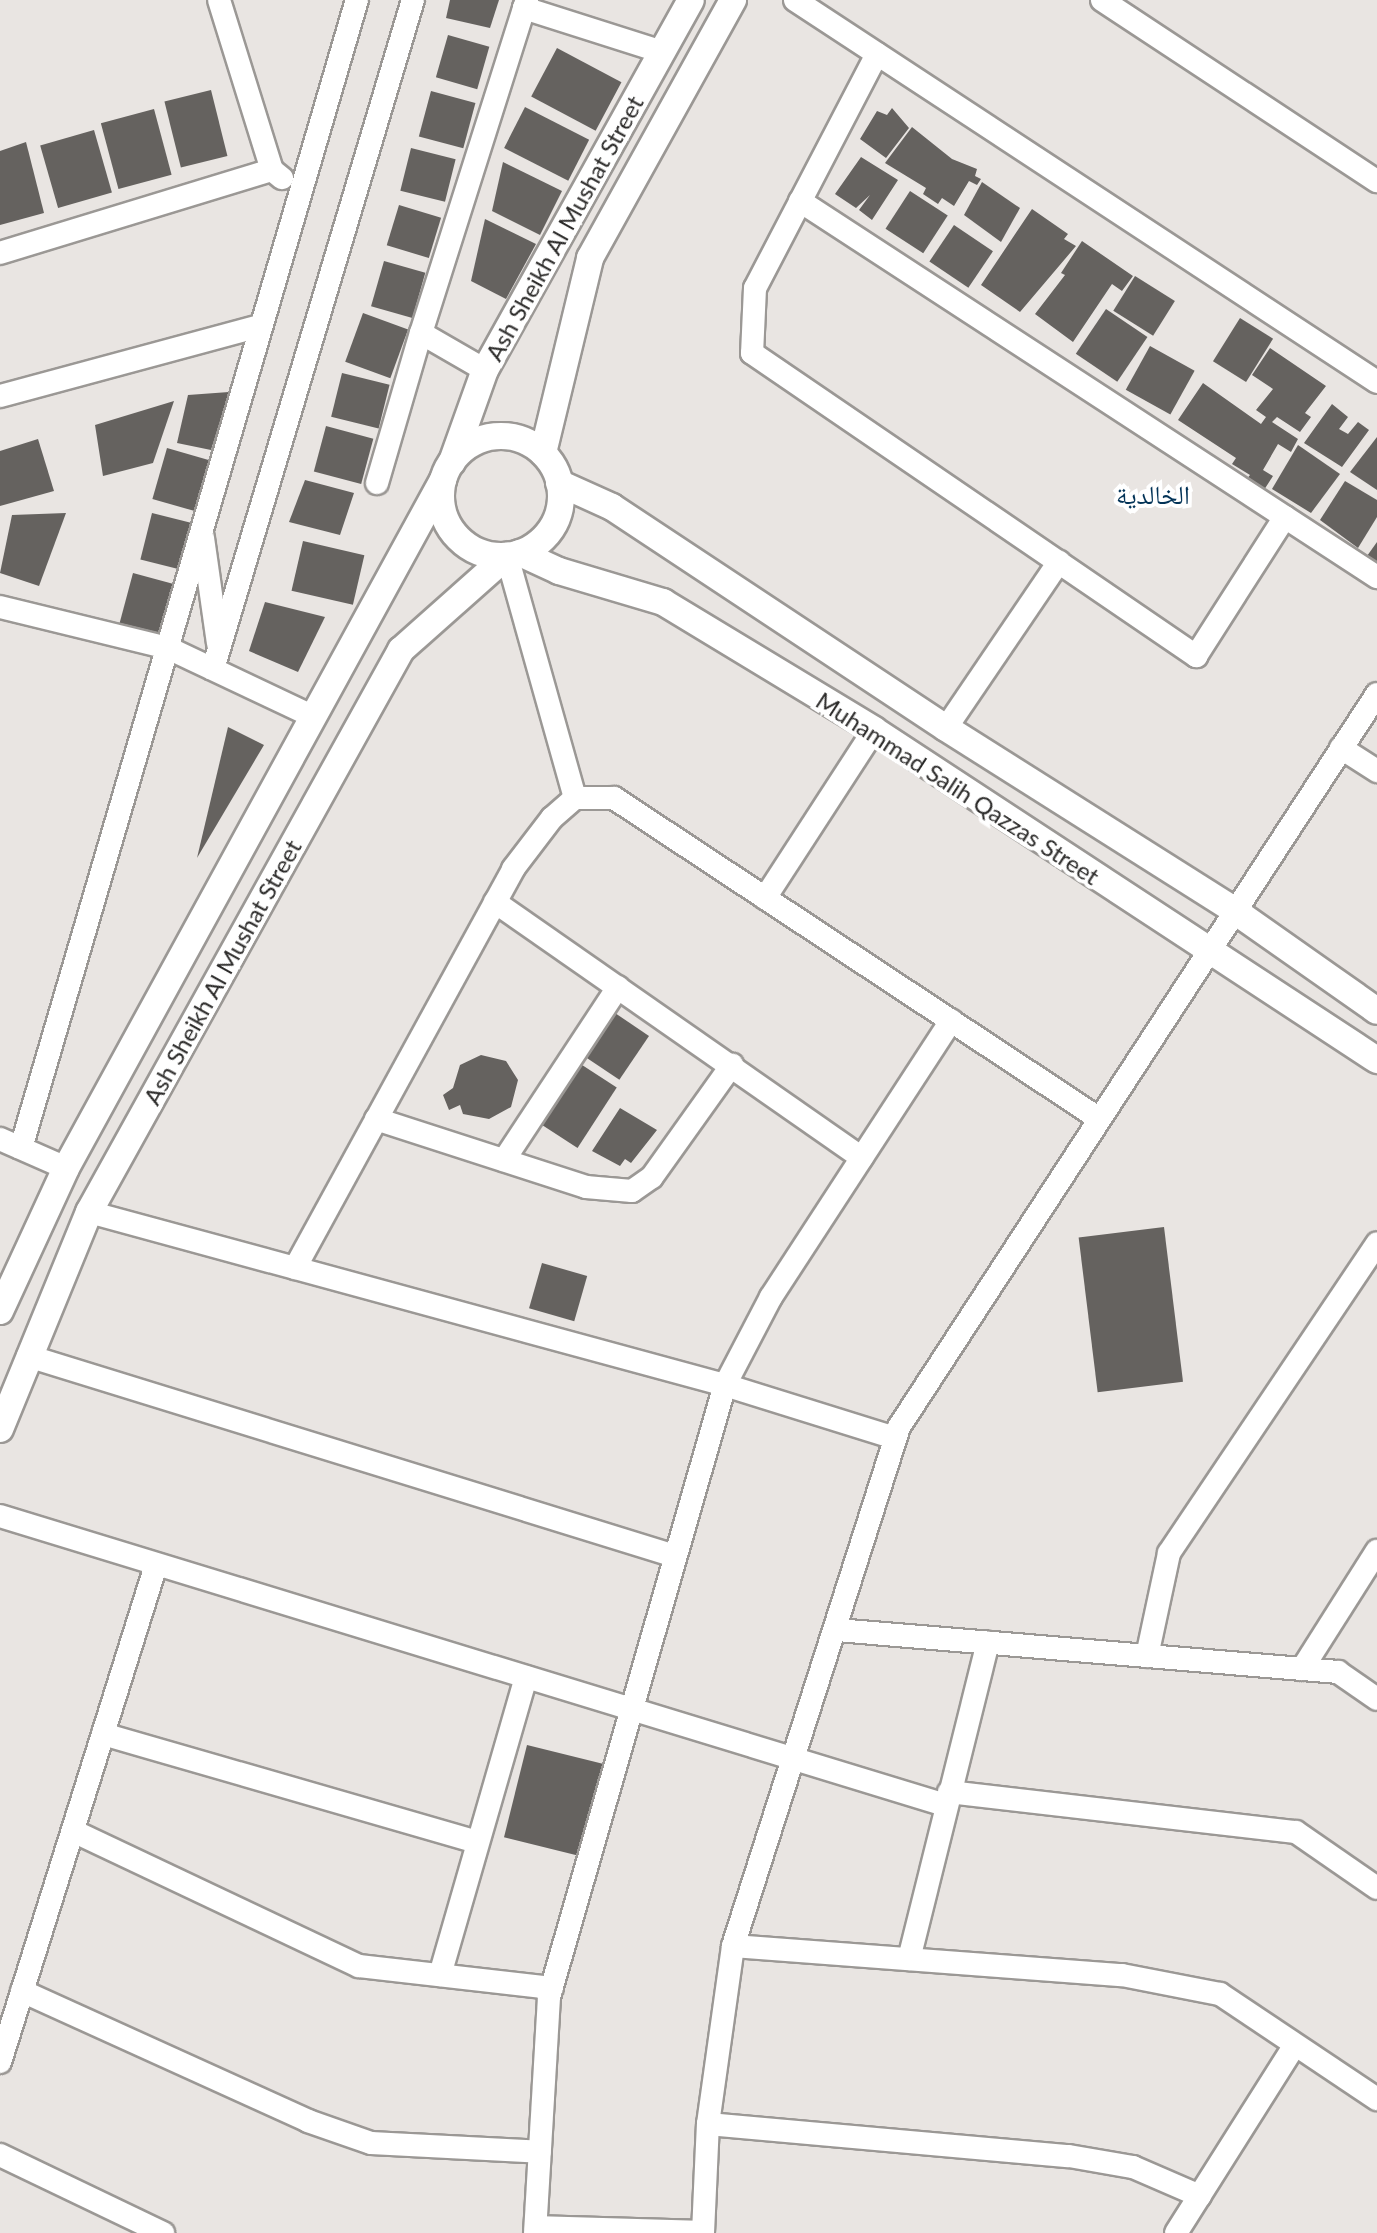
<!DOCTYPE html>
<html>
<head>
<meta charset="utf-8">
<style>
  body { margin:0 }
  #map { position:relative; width:1377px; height:2233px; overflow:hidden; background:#e9e5e2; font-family:Lato,"Noto Naskh Arabic",sans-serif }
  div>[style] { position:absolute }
  .building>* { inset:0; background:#65625f; transform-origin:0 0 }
  .roads { filter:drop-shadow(2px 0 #9b9895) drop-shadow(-2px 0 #9b9895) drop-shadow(0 2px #9b9895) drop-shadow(0 -2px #9b9895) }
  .minor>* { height:22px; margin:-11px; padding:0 11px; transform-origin:11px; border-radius:11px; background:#fff }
  .tertiary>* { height:26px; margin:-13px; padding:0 13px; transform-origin:13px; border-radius:13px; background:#fff }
  .tertiary>.ring { margin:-13px; padding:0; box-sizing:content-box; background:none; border:26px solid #fff; border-radius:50% }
  span { translate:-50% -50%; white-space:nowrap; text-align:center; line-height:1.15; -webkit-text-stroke:8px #fff; paint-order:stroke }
  .street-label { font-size:24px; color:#2b2a29 }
  .neighbourhood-label { font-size:26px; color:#033357 }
</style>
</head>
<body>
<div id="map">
  <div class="building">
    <div style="clip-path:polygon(450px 0,499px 0,490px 28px,446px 18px)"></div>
    <div style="left:448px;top:35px;width:43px;height:44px;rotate:16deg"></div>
    <div style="left:557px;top:48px;width:73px;height:55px;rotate:28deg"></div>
    <div style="left:211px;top:90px;width:68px;height:48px;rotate:76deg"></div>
    <div style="left:431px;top:91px;width:46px;height:47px;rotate:15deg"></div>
    <div style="left:525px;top:107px;width:72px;height:46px;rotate:27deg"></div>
    <div style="clip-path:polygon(892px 108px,909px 128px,886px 158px,860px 139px,877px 111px,887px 115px)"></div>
    <div style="left:154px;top:109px;width:68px;height:55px;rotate:75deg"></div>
    <div style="clip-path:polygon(912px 127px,952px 159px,977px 169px,975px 176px,981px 179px,977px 185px,969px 181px,954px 206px,942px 198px,938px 204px,923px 194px,926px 188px,885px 163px)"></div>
    <div style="left:94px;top:130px;width:65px;height:56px;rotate:74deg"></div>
    <div style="clip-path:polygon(26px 142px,44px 213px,0 225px,0 151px)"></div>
    <div style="left:411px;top:148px;width:46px;height:44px;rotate:14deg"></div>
    <div style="clip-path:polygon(861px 157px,898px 180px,872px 220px,859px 210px,870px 195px,856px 208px,835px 194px)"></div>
    <div style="clip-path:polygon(503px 162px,562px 191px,540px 235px,492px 211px)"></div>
    <div style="clip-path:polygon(982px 182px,1020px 208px,1001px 242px,964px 215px)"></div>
    <div style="left:910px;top:191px;width:45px;height:45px;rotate:33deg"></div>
    <div style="left:399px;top:205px;width:44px;height:42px;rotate:17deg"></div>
    <div style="clip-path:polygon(1032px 209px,1068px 234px,1064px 239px,1076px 246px,1020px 312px,981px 285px)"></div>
    <div style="clip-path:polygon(485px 219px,536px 244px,506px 299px,471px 281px)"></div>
    <div style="left:954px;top:225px;width:47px;height:44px;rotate:34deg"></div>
    <div style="clip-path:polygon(1082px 241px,1133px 276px,1122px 291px,1112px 284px,1073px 342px,1035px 314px,1065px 275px,1061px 273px)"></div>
    <div style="left:384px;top:261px;width:43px;height:47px;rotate:16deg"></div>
    <div style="left:1135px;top:276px;width:47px;height:41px;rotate:32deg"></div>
    <div style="left:1106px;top:309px;width:50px;height:54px;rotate:34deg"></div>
    <div style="left:363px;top:313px;width:48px;height:52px;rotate:20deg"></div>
    <div style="left:1240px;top:318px;width:39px;height:51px;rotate:32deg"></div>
    <div style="left:1150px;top:346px;width:51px;height:50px;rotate:29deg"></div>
    <div style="clip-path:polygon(1270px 348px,1326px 386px,1305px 413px,1311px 417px,1300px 432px,1277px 417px,1272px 422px,1298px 439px,1291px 452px,1278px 444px,1263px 470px,1273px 476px,1264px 490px,1246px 480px,1250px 475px,1232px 464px,1236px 458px,1178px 420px,1203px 383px,1261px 424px,1266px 417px,1256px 410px,1273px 389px,1252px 375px)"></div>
    <div style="left:342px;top:373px;width:49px;height:45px;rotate:14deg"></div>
    <div style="clip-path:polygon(229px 392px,211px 450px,177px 443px,188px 395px)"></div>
    <div style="clip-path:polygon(174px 401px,153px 463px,103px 476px,95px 425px)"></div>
    <div style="clip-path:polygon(1332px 404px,1348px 417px,1339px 429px,1348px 434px,1358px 422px,1369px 430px,1342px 467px,1304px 443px)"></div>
    <div style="left:326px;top:426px;width:49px;height:47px;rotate:15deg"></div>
    <div style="clip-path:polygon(1377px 437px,1377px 490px,1350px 472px)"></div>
    <div style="clip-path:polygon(38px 439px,54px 491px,0 506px,0 451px)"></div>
    <div style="clip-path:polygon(1298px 445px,1340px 474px,1311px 513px,1272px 489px)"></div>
    <div style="left:167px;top:448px;width:45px;height:53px;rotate:16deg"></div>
    <div style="clip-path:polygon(305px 480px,354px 493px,340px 535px,289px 522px)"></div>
    <div style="clip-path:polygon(1345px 481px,1377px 500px,1377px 517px,1358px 548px,1320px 520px)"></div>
    <div style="clip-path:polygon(66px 513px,39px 586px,0 573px,12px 515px)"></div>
    <div style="left:152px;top:513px;width:40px;height:48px;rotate:14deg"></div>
    <div style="left:303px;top:541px;width:63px;height:51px;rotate:13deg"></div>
    <div style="clip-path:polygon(1377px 542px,1377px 563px,1367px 556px)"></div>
    <div style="left:133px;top:573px;width:43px;height:54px;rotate:15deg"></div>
    <div style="clip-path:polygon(265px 602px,325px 617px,298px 672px,249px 651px)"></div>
    <div style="clip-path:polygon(228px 727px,264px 745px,197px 858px)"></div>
    <div style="left:615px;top:1013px;width:41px;height:53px;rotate:34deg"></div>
    <div style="clip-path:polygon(481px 1055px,506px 1061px,518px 1080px,511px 1107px,489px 1119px,463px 1114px,460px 1105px,449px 1110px,443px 1095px,453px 1088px,460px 1065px)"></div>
    <div style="left:579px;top:1063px;width:45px;height:72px;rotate:33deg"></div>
    <div style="clip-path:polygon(620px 1108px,657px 1130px,631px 1163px,625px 1159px,620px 1166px,592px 1151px)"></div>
    <div style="left:1164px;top:1227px;width:156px;height:86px;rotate:83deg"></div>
    <div style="left:542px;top:1263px;width:47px;height:47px;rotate:16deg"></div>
    <div style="left:527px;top:1745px;width:79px;height:95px;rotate:14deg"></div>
  </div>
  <div class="roads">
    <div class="minor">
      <div style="left:219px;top:0;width:178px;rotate:72.7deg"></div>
      <div style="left:272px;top:170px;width:13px;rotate:39deg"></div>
      <div style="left:527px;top:0;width:9px;rotate:111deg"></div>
      <div style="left:524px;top:8px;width:146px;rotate:17.6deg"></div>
      <div style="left:795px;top:0;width:696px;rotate:33.28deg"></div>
      <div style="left:1102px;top:0;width:329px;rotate:33.4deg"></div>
      <div style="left:877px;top:54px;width:264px;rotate:117.5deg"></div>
      <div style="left:755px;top:288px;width:65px;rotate:92.6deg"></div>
      <div style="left:752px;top:353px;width:538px;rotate:34.31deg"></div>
      <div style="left:1196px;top:656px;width:165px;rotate:-57.4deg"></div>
      <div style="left:800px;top:201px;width:689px;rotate:33.09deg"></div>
      <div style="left:0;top:253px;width:284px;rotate:-17deg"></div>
      <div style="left:485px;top:370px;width:74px;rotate:-150deg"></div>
      <div style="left:421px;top:333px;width:341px;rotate:-72.4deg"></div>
      <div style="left:0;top:396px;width:269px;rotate:-15.1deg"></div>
      <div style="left:377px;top:483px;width:156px;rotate:-73.7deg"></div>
      <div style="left:203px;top:538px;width:106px;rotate:81.9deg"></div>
      <div style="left:507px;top:556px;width:251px;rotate:74.3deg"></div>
      <div style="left:0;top:607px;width:173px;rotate:13.7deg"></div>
      <div style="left:168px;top:648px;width:159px;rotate:25.3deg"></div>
      <div style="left:213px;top:669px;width:698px;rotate:-73.36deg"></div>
      <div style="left:946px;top:728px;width:201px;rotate:-55.8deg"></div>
      <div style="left:1341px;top:748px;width:43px;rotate:32.6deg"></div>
      <div style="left:765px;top:898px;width:200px;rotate:-57deg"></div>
      <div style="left:495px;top:902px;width:447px;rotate:34.9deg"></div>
      <div style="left:376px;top:1119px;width:221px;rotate:17.9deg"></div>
      <div style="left:586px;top:1187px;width:46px;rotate:5deg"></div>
      <div style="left:632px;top:1191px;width:24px;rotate:-35deg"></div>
      <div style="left:652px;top:1177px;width:138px;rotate:-54.5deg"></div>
      <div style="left:0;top:1139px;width:72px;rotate:23.7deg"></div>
      <div style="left:21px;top:1148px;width:1196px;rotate:-73.69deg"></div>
      <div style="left:504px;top:1160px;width:207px;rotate:-56.6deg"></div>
      <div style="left:89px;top:1212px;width:659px;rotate:15.22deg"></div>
      <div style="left:725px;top:1385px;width:178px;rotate:17.3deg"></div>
      <div style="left:295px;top:1268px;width:455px;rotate:-61.3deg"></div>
      <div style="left:513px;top:869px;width:64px;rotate:-52.6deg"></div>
      <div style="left:552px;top:818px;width:30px;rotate:-41deg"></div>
      <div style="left:575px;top:798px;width:39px"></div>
      <div style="left:614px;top:798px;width:580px;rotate:33.47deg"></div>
      <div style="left:28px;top:1356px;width:677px;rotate:17.18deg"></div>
      <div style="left:0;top:1516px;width:988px;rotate:17deg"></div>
      <div style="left:837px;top:1630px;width:503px;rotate:4.79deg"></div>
      <div style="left:1338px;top:1672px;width:47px;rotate:34.7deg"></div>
      <div style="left:1147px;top:1656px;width:105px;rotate:-77.9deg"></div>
      <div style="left:1169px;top:1553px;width:373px;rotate:-56.1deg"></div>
      <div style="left:1302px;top:1669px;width:140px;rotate:-57.6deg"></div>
      <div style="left:103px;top:1734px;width:388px;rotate:16.1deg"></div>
      <div style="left:949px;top:1792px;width:349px;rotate:6.6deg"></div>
      <div style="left:1296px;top:1832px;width:98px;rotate:34.7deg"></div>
      <div style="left:73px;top:1831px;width:316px;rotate:25.3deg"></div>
      <div style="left:359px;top:1966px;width:194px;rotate:6.5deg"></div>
      <div style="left:733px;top:1946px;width:390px;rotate:4.3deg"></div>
      <div style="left:1122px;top:1975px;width:100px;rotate:11deg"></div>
      <div style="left:1220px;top:1994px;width:189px;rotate:33.8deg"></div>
      <div style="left:909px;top:1959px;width:326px;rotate:-76deg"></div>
      <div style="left:440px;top:1975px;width:310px;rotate:-73.9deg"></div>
      <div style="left:22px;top:1991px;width:314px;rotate:24.4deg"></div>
      <div style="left:308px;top:2121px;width:67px;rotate:19.2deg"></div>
      <div style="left:371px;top:2143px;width:169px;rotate:3deg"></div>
      <div style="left:0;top:2062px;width:521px;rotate:-72.57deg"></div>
      <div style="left:708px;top:2124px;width:362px;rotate:5.1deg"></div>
      <div style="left:1069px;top:2156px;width:65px;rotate:9.8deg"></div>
      <div style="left:1133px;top:2167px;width:73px;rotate:23.4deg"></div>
      <div style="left:0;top:2155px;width:181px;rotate:25.6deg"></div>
      <div style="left:536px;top:2227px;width:167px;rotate:1.7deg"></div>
      <div style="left:535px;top:2233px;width:236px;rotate:-86.6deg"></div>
      <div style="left:549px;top:1997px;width:637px;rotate:-73.96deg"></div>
      <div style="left:725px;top:1385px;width:99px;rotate:-62.4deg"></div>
      <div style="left:771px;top:1297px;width:330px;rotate:-56.9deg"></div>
      <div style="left:703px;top:2233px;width:109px;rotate:-87.4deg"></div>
      <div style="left:708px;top:2124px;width:180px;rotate:-82deg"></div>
      <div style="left:733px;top:1946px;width:545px;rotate:-72.26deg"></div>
      <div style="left:899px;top:1427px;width:875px;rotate:-56.89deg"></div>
      <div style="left:1176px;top:2233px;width:222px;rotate:-57.7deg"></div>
    </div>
    <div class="tertiary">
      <div class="ring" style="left:441px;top:436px;width:94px;height:94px"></div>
      <div style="left:543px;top:453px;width:201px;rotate:-76.4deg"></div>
      <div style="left:590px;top:258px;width:295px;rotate:-61deg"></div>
      <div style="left:452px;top:462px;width:98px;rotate:-70.3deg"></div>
      <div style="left:485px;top:370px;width:423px;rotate:-60.9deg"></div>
      <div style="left:559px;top:483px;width:58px;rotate:24.4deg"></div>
      <div style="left:612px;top:507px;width:400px;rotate:33.5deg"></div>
      <div style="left:946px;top:728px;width:338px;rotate:32.3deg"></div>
      <div style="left:1232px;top:909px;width:177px;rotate:35.1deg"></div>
      <div style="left:520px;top:553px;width:43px;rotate:24.8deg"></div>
      <div style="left:559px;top:571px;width:109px;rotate:16.6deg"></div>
      <div style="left:663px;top:602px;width:247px;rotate:31.2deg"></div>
      <div style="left:874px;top:730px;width:602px;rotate:33.27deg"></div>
      <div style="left:0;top:1311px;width:157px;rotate:-65.2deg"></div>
      <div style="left:66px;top:1168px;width:785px;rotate:-61.28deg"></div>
      <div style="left:0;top:1429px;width:235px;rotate:-67.7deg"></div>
      <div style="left:89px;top:1212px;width:643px;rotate:-60.96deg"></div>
      <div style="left:401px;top:650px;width:142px;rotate:-41.6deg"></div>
    </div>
  </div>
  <div class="street-label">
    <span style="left:564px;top:228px;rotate:-61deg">Ash Sheikh Al Mushat Street</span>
    <span style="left:958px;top:788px;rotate:33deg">Muhammad Salih Qazzas Street</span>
    <span style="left:222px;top:972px;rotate:-61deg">Ash Sheikh Al Mushat Street</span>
  </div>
  <div class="neighbourhood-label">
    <span style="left:1153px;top:495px">الخالدية</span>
  </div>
</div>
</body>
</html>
